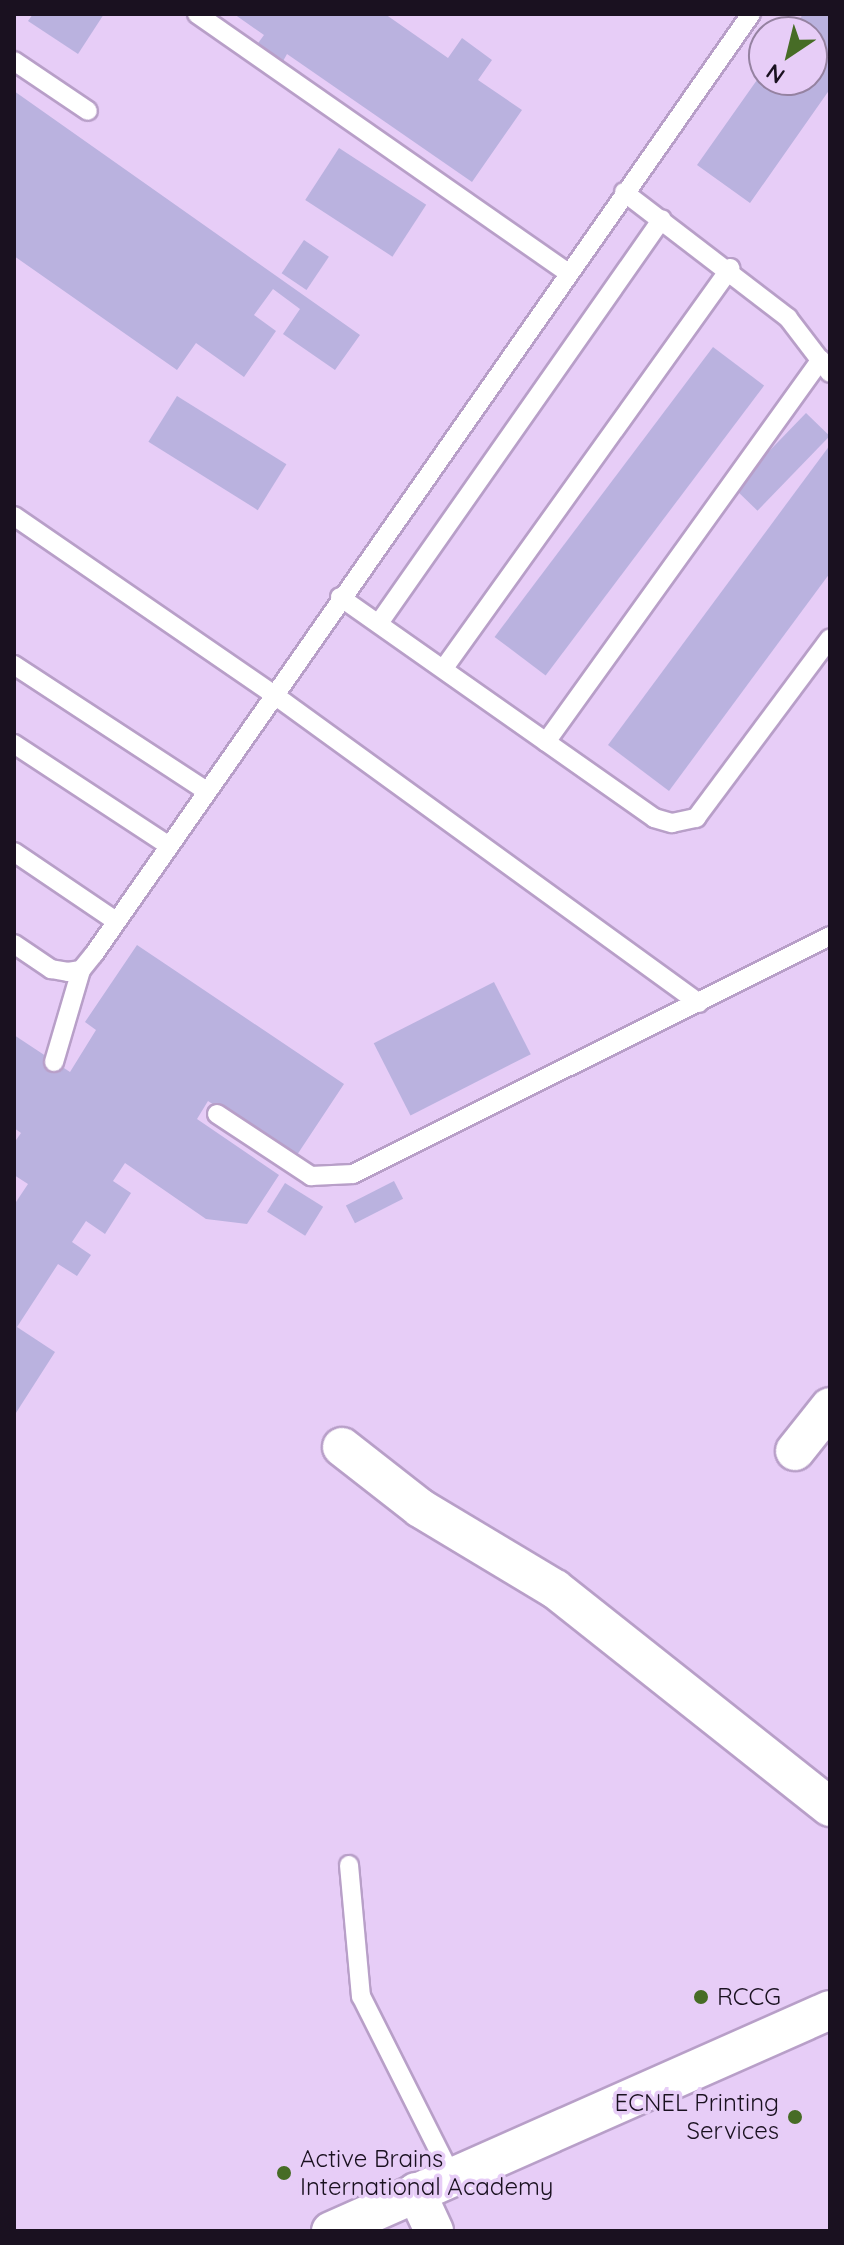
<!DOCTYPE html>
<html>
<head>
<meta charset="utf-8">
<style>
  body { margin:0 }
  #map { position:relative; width:844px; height:2245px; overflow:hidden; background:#e7cdf7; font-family:Quicksand,sans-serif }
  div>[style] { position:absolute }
  .building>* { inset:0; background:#bab2df; transform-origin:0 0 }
  .roads { filter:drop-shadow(2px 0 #b89fc8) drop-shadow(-2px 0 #b89fc8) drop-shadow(0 2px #b89fc8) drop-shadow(0 -2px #b89fc8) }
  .lane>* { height:18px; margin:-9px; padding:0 9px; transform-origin:9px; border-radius:9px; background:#fff }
  .street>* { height:38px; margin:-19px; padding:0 19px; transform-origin:19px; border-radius:19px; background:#fff }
  .dots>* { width:22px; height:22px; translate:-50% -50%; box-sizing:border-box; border:4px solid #e7cdf7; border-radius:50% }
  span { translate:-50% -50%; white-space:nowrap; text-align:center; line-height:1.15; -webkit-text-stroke:7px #e7cdf7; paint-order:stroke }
  .poi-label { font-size:24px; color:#1a1120 }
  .left { translate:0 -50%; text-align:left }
  .right { translate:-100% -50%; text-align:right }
  .frame { position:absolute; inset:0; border:16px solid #1a1120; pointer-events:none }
  .north { position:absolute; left:748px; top:16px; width:80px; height:80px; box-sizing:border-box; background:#e7cdf7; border:2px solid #9582a1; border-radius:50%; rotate:215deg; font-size:22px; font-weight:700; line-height:32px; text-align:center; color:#1a1120 }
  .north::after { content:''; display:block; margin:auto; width:28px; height:36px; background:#476c26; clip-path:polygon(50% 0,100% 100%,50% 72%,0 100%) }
</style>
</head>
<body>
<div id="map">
  <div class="building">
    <div style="clip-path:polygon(33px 14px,104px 14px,78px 54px,28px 21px)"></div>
    <div style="clip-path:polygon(234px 14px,385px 14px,448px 58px,462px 38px,492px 60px,478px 80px,522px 110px,472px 182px,287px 54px,282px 63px,256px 46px,264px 35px)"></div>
    <div style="clip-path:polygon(803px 14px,830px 14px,830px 89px,750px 203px,697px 165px,764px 70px,764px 80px,812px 80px,812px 32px,791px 32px)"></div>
    <div style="clip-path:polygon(14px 91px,360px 335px,335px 370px,283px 334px,300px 309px,273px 289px,254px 315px,276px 331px,244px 377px,196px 343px,177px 370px,14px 256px)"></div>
    <div style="left:339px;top:148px;width:104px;height:62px;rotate:33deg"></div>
    <div style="left:304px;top:240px;width:30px;height:40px;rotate:34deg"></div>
    <div style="left:713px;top:347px;width:64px;height:363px;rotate:37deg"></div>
    <div style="left:177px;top:396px;width:129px;height:54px;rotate:32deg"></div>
    <div style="left:806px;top:413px;width:33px;height:104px;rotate:44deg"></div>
    <div style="clip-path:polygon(830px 445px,830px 573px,669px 791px,608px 745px)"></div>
    <div style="clip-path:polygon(137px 945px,344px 1084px,295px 1158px,208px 1101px,197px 1119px,279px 1175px,247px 1224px,206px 1219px,125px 1163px,113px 1181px,131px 1193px,105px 1234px,86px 1221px,72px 1242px,91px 1255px,77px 1276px,58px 1264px,17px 1327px,55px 1352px,14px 1416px,14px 1205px,28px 1184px,14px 1175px,14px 1143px,21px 1133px,14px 1128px,14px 1035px,70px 1072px,96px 1030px,85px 1022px)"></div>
    <div style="left:494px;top:982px;width:81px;height:135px;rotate:63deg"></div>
    <div style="left:394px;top:1181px;width:20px;height:54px;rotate:63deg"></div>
    <div style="left:285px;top:1183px;width:45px;height:34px;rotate:32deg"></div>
  </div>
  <div class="roads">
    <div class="lane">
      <div style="left:197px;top:14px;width:451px;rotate:34.9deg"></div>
      <div style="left:14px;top:61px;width:89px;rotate:34deg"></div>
      <div style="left:624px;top:192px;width:207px;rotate:37.5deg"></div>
      <div style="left:788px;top:318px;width:69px;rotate:52.6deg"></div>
      <div style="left:14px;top:516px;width:314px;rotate:34.5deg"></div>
      <div style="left:273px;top:694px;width:526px;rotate:35.96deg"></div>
      <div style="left:340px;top:597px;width:384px;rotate:35.1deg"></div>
      <div style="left:654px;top:818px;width:19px;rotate:16deg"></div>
      <div style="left:672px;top:823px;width:25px;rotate:-12deg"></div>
      <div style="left:696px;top:818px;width:224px;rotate:-53.3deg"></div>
      <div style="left:379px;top:623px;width:493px;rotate:-55deg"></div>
      <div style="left:14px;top:665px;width:228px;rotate:33.2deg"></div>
      <div style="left:444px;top:668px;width:492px;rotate:-54.4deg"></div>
      <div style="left:546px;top:742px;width:471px;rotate:-54.3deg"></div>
      <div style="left:14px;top:744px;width:184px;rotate:33.3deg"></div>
      <div style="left:14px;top:852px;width:123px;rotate:34.1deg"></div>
      <div style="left:14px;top:944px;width:45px;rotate:34deg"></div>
      <div style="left:51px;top:969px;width:17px;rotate:10deg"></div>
      <div style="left:68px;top:972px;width:13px;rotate:-9deg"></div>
      <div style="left:81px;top:970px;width:21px;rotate:-51deg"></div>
      <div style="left:94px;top:954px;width:1147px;rotate:-55.05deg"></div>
      <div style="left:54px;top:1062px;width:96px;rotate:-73.6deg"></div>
      <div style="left:217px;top:1114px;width:113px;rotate:33.4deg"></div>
      <div style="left:311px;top:1176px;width:42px;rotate:-2.7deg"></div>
      <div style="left:353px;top:1174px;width:533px;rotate:-26.52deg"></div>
      <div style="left:349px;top:1865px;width:132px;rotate:84.8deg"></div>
      <div style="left:361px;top:1996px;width:203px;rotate:63.3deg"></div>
    </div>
    <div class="street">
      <div style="left:342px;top:1447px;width:99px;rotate:38deg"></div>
      <div style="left:420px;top:1508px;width:157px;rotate:31deg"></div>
      <div style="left:555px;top:1589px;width:351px;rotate:38.4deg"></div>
      <div style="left:795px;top:1451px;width:56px;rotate:-51.5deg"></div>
      <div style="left:416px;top:2192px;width:43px;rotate:65.2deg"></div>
      <div style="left:331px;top:2231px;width:546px;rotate:-23.89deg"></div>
    </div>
  </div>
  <div class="dots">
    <div style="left:701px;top:1997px;background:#476c26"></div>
    <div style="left:795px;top:2117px;background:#476c26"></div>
    <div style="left:284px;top:2173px;background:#476c26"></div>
  </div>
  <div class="poi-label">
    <span class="left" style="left:717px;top:1997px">RCCG</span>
    <span class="right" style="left:779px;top:2117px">ECNEL Printing<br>Services</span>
    <span class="left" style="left:300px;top:2173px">Active Brains<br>International Academy</span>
  </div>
  <div class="frame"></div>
  <div class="north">N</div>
</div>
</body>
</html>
